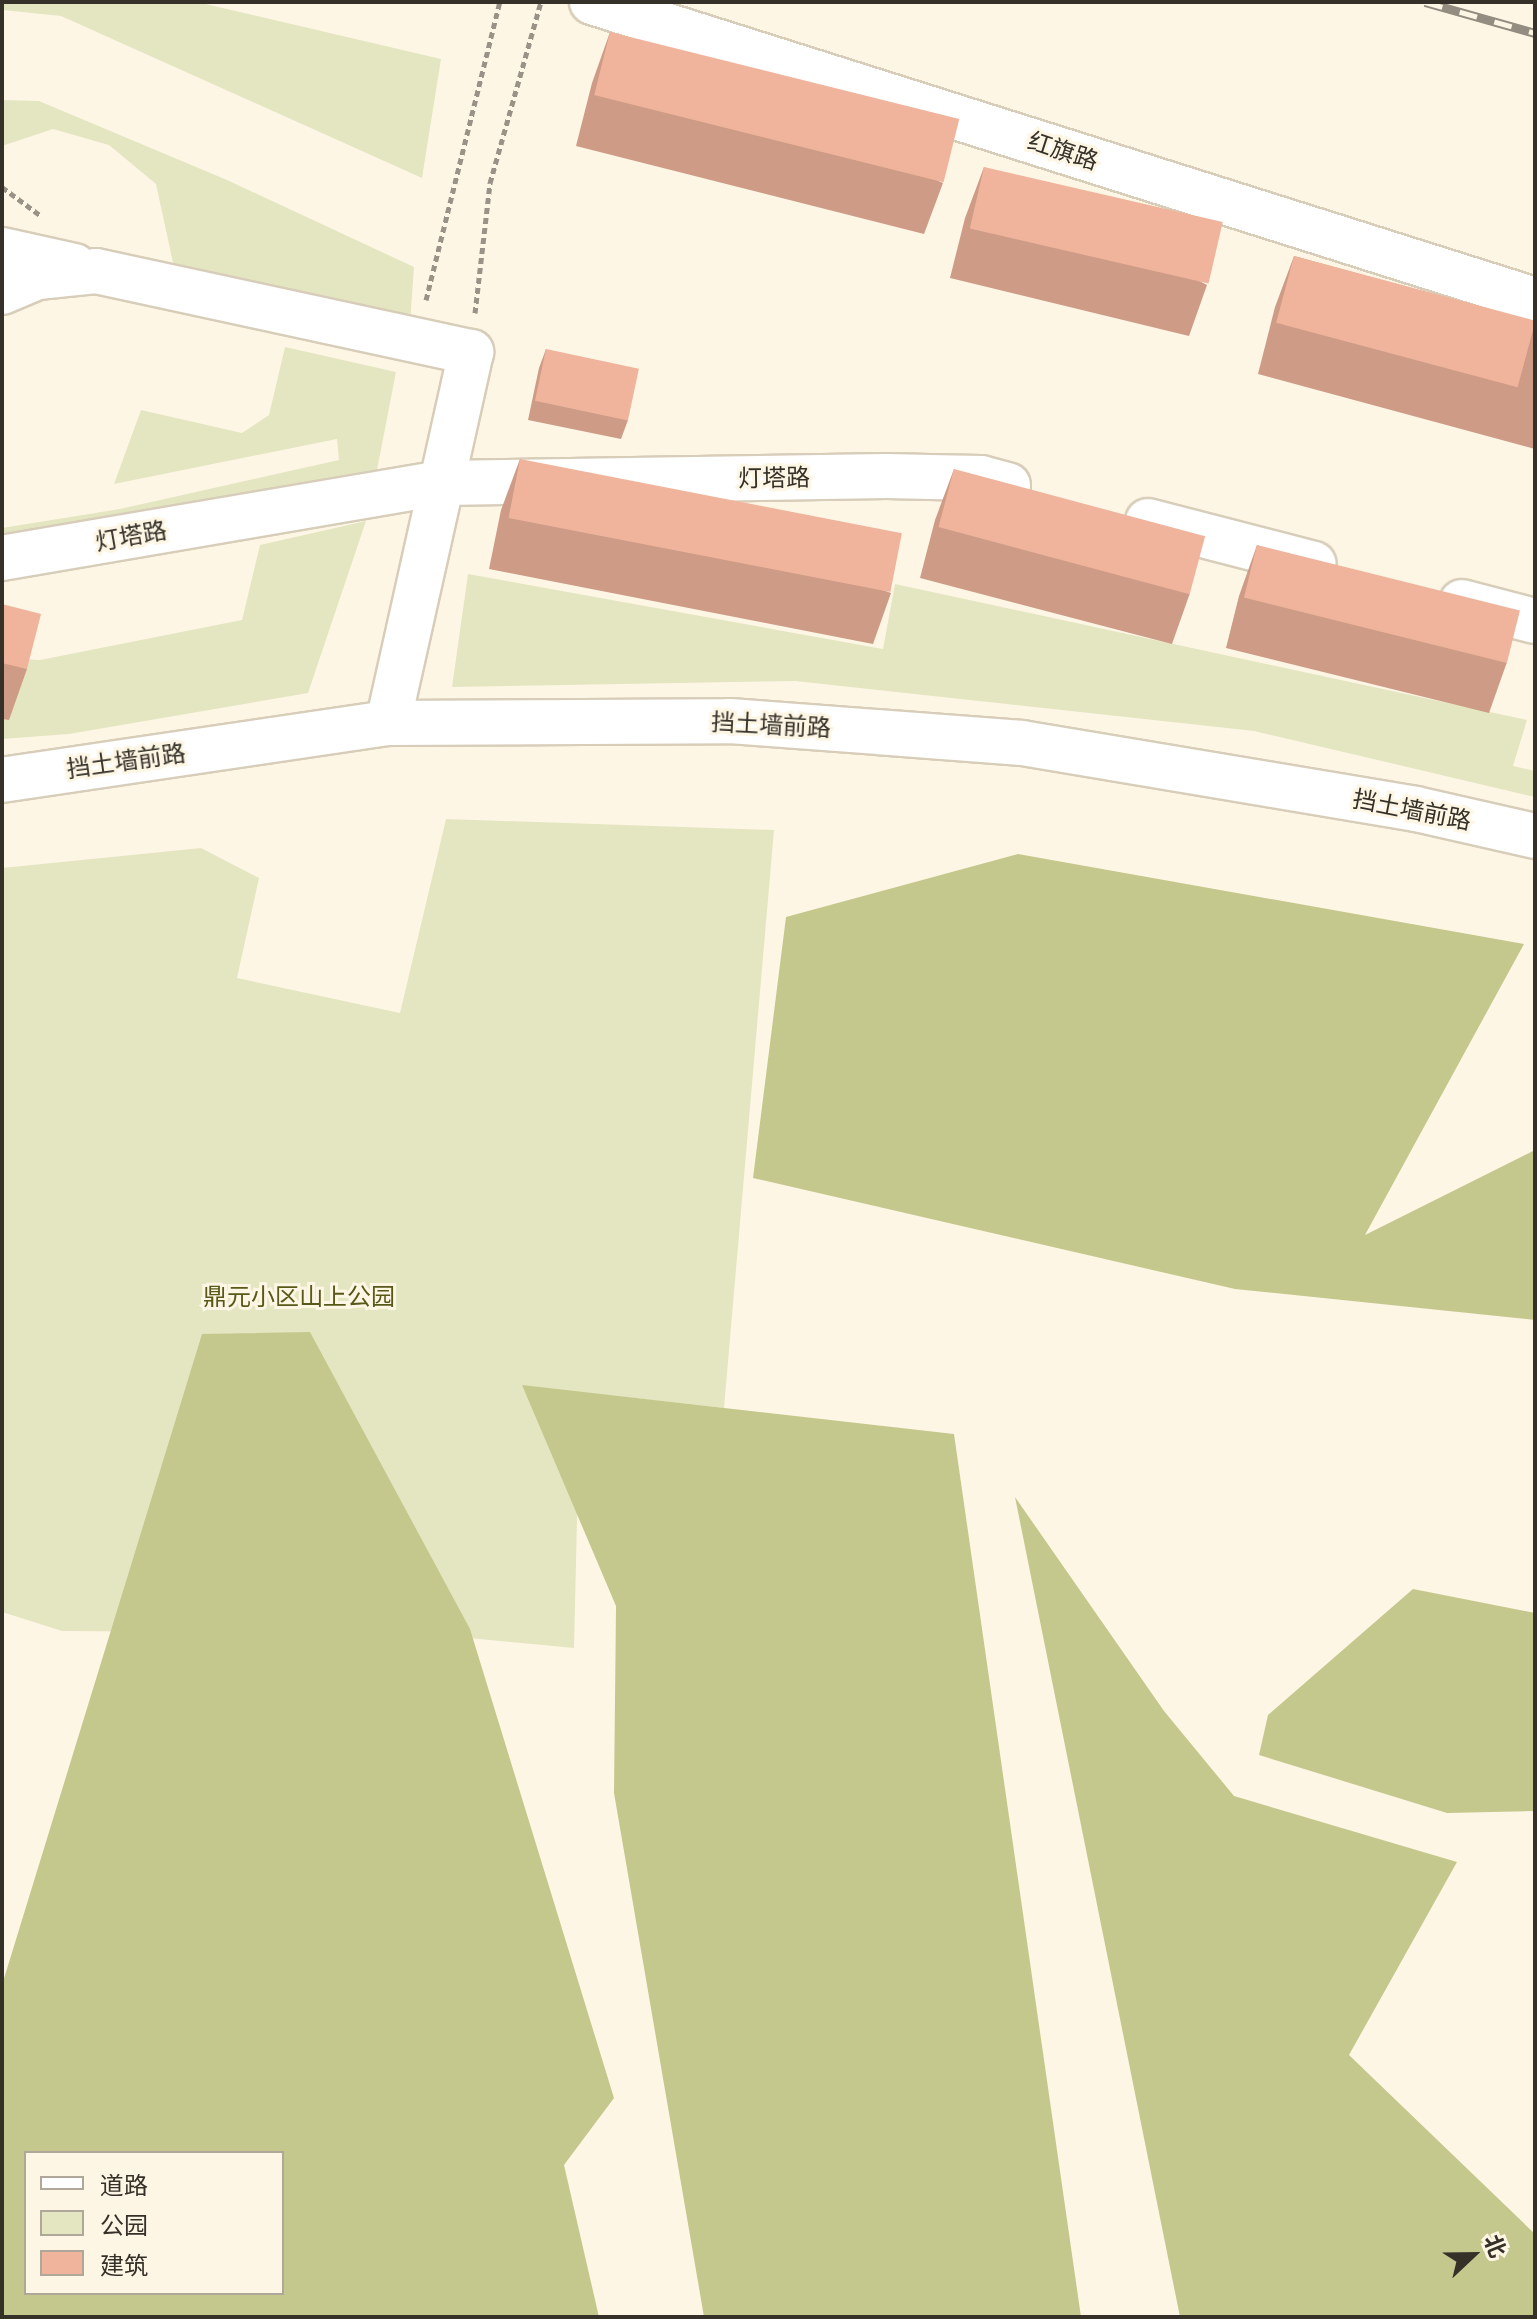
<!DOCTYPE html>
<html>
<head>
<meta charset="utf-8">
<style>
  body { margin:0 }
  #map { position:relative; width:1537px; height:2319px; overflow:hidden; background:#fef6e5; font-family:Quicksand,"Noto Sans SC",sans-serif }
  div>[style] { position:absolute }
  .green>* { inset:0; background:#e4e6c2 }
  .forest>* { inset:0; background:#c5c88d }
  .path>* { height:5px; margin-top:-2.5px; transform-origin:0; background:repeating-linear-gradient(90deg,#999387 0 6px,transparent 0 10px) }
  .roads { filter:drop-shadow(2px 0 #d7cdb9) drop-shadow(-2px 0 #d7cdb9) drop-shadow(0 2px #d7cdb9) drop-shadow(0 -2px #d7cdb9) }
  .minor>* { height:44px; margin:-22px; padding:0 22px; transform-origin:22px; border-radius:22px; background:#fff }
  .rail>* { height:9px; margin-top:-4.5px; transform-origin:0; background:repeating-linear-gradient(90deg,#fef6e5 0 18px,#928d80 0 36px); box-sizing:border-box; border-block:2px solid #928d80 }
  .wall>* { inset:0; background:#ce9b86 }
  .building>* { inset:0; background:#f0b49c; transform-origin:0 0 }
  span { translate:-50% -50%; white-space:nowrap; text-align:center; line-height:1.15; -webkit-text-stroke:6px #fef6e5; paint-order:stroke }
  .street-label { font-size:24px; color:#353129 }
  .park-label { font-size:24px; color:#585918 }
  .frame { position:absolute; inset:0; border:4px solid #353129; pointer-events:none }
  .legend { position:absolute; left:24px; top:2151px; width:260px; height:144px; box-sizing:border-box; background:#fef6e5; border:2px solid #aea79a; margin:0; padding:10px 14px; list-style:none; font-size:24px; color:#353129 }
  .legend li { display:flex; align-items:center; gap:16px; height:40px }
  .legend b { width:40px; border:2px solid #aea79a }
  .north { position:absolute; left:1433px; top:2215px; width:80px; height:80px; -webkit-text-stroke:6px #fef6e5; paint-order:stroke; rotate:68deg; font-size:22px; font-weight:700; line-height:32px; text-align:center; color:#353129 }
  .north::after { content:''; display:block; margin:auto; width:28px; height:36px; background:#353129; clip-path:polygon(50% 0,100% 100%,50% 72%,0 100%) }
</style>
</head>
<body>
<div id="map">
  <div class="green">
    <div style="clip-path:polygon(2px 2px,197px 2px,441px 59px,422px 178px,61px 16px,2px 10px)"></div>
    <div style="clip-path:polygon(2px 100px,39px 101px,227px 180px,414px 267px,410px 324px,175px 272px,156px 184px,109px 145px,53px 129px,2px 146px)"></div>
    <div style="clip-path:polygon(285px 347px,396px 372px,377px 470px,2px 548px,2px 528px,120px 509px,339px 460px,337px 439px,114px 484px,141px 410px,242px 433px,269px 415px)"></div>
    <div style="clip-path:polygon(366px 521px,308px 693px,69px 734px,2px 739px,2px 658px,40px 660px,242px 620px,260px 545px)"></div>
    <div style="clip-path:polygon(468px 574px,883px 649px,895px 584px,1527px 720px,1513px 766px,1535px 771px,1535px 797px,1254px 731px,795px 681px,452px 687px)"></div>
    <div style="clip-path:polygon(446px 819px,774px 830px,724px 1408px,580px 1392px,574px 1648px,427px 1634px,62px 1631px,2px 1612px,2px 868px,201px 848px,259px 878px,237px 978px,400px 1013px)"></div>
  </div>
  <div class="forest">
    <div style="clip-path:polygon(1018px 854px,1524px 944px,1365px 1235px,1535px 1150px,1535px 1320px,1235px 1289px,753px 1178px,786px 917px)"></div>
    <div style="clip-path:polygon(evenodd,310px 1332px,470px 1629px,614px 2098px,564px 2165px,599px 2317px,2px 2317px,2px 1985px,202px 1334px,310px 1332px,26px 2153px,282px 2153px,282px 2293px,26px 2293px,26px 2153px)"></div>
    <div style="clip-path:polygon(522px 1385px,954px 1434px,1081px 2317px,704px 2317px,614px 1793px,616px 1606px)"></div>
    <div style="clip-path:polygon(1015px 1497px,1164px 1711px,1234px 1796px,1457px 1862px,1349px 2055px,1535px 2234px,1535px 2317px,1180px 2317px)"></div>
    <div style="clip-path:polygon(1413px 1589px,1535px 1613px,1535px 1811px,1447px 1813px,1259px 1755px,1268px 1715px)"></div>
  </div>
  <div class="path">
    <div style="left:2px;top:187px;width:47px;rotate:36.4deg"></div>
    <div style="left:426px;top:300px;width:307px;rotate:-76.1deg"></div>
    <div style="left:475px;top:313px;width:131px;rotate:-83.4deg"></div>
    <div style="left:490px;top:183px;width:188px;rotate:-74.3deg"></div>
  </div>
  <div class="roads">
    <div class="minor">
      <div style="left:592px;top:2px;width:989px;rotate:17.54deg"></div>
      <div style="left:2px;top:250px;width:74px;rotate:12.5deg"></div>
      <div style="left:2px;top:292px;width:39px;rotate:-23deg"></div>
      <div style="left:38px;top:277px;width:58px;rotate:-5.9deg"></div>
      <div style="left:96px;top:271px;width:384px;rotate:12.2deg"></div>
      <div style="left:471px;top:352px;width:380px;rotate:102.6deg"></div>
      <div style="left:1148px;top:521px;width:171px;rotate:14.5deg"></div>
      <div style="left:2px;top:558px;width:446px;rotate:-9.7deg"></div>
      <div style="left:442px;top:483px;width:444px;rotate:-0.9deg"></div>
      <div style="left:886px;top:476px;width:95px;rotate:1.2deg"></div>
      <div style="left:981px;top:478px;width:28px;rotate:15deg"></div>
      <div style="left:1462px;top:602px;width:75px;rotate:14.6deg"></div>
      <div style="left:2px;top:780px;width:390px;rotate:-8.4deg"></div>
      <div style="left:388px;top:723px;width:342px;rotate:-0.3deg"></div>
      <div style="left:730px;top:721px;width:293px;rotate:4.3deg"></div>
      <div style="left:1022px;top:743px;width:399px;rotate:9.5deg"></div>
      <div style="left:1416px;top:809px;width:122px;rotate:12.8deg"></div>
    </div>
  </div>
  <div class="rail">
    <div style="left:1425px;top:2px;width:114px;rotate:15.7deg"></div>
  </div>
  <div class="wall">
    <div style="clip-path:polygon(610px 32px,943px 183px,924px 234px,576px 146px,592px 83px)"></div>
    <div style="clip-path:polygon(984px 167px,1207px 285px,1189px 336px,950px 278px,965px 218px)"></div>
    <div style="clip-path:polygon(1294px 256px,1535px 322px,1535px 449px,1258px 374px,1275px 307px)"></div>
    <div style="clip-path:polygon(546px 349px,628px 420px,621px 439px,528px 420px,539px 368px)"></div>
    <div style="clip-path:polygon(520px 459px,891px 593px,873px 644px,489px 569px,501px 510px)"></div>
    <div style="clip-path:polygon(954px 469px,1190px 593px,1172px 644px,920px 578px,935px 520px)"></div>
    <div style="clip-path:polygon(1257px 545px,1507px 662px,1489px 713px,1226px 648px,1239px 596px)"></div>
    <div style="clip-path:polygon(2px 604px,27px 669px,9px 720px,2px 719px)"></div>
  </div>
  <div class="building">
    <div style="left:610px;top:32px;width:360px;height:65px;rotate:14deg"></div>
    <div style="left:984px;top:167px;width:245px;height:63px;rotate:13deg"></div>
    <div style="left:1294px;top:256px;width:250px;height:69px;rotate:15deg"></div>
    <div style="left:546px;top:349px;width:95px;height:53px;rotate:12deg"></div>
    <div style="left:520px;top:459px;width:389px;height:60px;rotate:11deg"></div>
    <div style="left:954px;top:469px;width:260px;height:60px;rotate:15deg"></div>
    <div style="left:1257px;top:545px;width:271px;height:54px;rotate:14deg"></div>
    <div style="clip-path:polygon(2px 604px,41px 614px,27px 669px,2px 663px)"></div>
  </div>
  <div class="street-label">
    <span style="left:1063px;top:151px;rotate:18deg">红旗路</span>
    <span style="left:774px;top:478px;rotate:-1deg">灯塔路</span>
    <span style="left:131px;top:536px;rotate:-10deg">灯塔路</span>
    <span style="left:771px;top:725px;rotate:3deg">挡土墙前路</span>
    <span style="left:126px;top:761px;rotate:-8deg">挡土墙前路</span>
    <span style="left:1412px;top:810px;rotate:11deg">挡土墙前路</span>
  </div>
  <div class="park-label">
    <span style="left:299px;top:1297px">鼎元小区山上公园</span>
  </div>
  <div class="frame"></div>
  <ul class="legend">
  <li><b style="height:10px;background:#fff"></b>道路</li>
  <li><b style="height:22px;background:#e4e6c2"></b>公园</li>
  <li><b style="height:22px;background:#f0b49c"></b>建筑</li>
  </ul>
  <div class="north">北</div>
</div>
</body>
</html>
